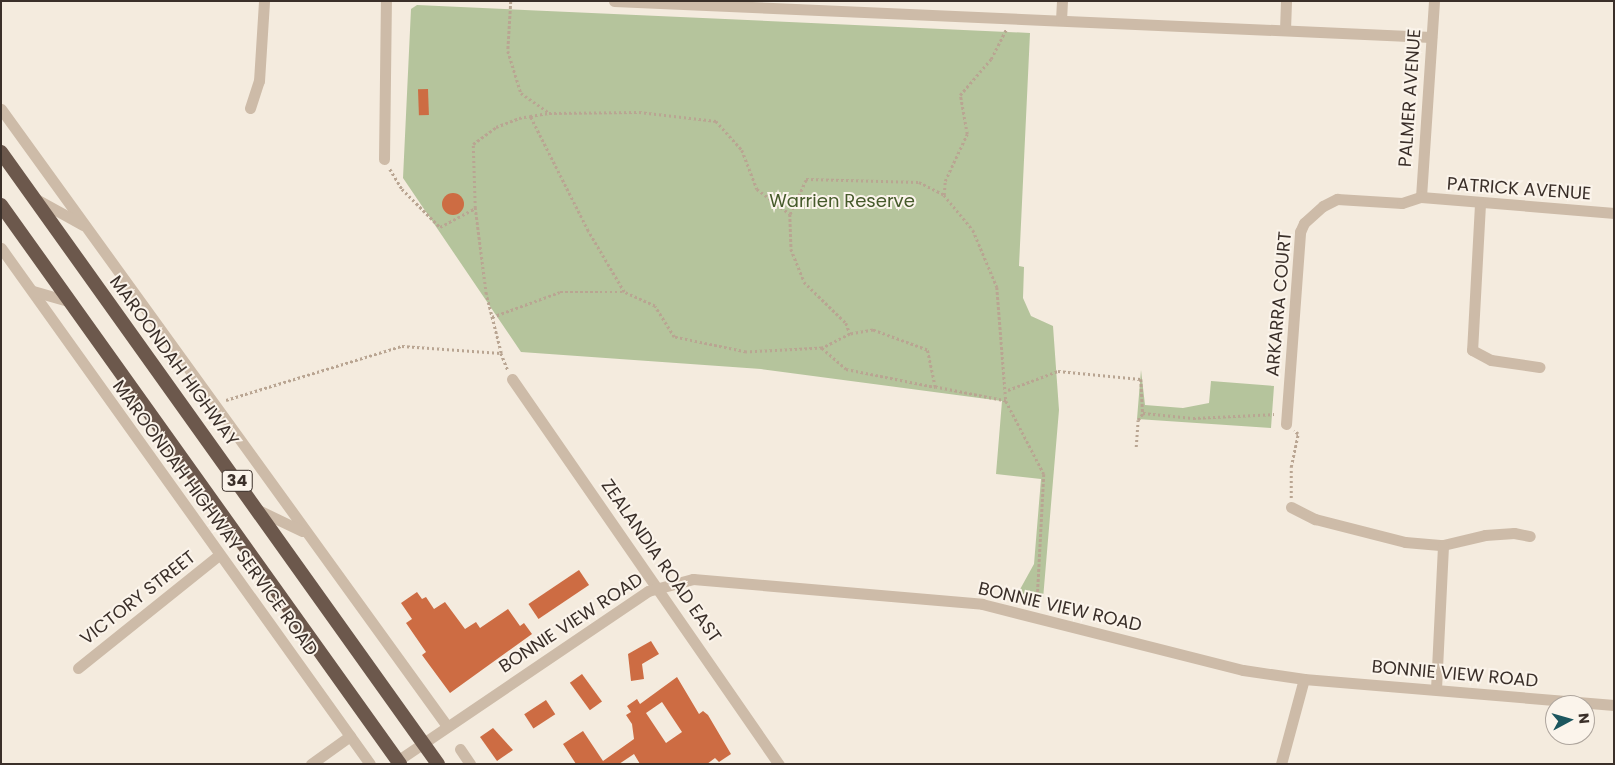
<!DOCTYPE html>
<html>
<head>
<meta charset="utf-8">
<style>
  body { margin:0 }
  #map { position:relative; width:1615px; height:765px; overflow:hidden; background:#f4ebde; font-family:Poppins,sans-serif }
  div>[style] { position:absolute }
  .green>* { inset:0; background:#b5c49c }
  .building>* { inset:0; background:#cd6c43; transform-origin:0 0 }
  .round { border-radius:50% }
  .path>* { height:2.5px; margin-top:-1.25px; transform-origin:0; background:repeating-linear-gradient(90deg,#b9a592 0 2.5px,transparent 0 5px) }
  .minor>* { height:11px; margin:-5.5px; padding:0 5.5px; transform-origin:5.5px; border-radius:5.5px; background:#cdbba8 }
  .trunk>* { height:14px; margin:-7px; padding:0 7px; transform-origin:7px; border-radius:7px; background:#6c584c }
  span { translate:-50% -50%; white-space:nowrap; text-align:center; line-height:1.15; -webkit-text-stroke:4px #fbf4eb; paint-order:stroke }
  .shield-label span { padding:1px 4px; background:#fbf4eb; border:1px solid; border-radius:4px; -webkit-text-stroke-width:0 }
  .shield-label { font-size:16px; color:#3a2f29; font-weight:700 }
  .street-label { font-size:18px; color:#3a2f29 }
  .park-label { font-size:18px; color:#465a2b }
  .frame { position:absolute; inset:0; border:2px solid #3a2f29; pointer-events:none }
  .north { position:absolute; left:1545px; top:695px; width:50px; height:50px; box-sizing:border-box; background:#fbf4eb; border:1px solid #aea59d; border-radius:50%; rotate:84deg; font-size:14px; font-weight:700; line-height:20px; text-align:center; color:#3a2f29 }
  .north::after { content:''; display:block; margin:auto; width:18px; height:22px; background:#1c565e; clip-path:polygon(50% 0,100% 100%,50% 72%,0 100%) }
</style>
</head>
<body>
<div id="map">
  <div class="green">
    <div style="clip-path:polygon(417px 5px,1030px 33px,1019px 266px,1024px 267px,1023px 298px,1031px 316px,1053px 326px,1059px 410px,1043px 599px,1018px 593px,1034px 564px,1041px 479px,996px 474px,1002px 401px,761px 369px,521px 352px,403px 178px,411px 9px)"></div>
    <div style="clip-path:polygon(1141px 370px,1145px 405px,1183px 408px,1209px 403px,1211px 381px,1274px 386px,1271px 428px,1137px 419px)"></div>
  </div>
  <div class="building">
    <div style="left:428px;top:89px;width:26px;height:10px;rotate:88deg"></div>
    <div class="round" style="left:442px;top:193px;width:22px;height:22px"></div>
    <div style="left:579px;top:570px;width:18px;height:61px;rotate:56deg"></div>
    <div style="clip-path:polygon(417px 592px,422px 599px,426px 597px,434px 609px,445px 602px,465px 629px,476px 622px,480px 628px,508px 609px,520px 626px,524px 623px,532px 634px,450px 693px,422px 655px,426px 652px,406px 623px,412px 619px,401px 603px)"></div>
    <div style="clip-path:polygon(651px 641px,659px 654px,642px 664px,644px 679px,631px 681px,628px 654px)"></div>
    <div style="left:582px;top:674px;width:34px;height:15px;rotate:54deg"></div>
    <div style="clip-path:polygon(evenodd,677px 677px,699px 714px,703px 711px,708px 715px,731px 754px,719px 762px,715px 758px,707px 764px,640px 764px,634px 754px,619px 764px,576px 764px,563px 744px,583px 731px,603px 761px,634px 739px,632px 724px,626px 715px,631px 712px,627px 706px,637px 699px,640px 704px,677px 677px,662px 702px,682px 732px,666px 743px,646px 713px,662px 702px)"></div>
    <div style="left:546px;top:700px;width:17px;height:26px;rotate:57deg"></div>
    <div style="clip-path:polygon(493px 728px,513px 750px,497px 761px,480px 737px)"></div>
  </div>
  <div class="path">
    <div style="left:511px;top:1px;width:50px;rotate:93.4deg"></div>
    <div style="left:508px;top:51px;width:44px;rotate:72.8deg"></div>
    <div style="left:521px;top:93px;width:33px;rotate:35deg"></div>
    <div style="left:390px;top:169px;width:23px;rotate:59deg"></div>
    <div style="left:402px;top:189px;width:54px;rotate:45deg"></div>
    <div style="left:440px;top:227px;width:40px;rotate:-28deg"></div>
    <div style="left:944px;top:195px;width:14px;rotate:-86deg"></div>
    <div style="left:945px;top:181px;width:52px;rotate:-64.9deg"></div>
    <div style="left:967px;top:134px;width:40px;rotate:-100deg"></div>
    <div style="left:960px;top:95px;width:48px;rotate:-49.3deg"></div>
    <div style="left:991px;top:59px;width:33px;rotate:-63deg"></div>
    <div style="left:790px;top:214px;width:35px;rotate:88deg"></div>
    <div style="left:791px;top:249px;width:35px;rotate:68deg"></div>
    <div style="left:804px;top:282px;width:59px;rotate:44.3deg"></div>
    <div style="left:846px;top:323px;width:12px;rotate:70deg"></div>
    <div style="left:492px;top:317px;width:72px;rotate:-20.2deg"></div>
    <div style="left:560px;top:292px;width:64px"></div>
    <div style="left:822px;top:348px;width:32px;rotate:41deg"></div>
    <div style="left:846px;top:369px;width:91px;rotate:11.4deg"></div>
    <div style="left:501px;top:353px;width:18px;rotate:68deg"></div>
    <div style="left:1008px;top:390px;width:53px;rotate:-20.8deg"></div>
    <div style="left:1058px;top:371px;width:83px;rotate:5.5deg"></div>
    <div style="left:1141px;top:379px;width:34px;rotate:87deg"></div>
    <div style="left:1143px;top:413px;width:50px;rotate:5.7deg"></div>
    <div style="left:1193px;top:418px;width:81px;rotate:-2.8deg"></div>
    <div style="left:226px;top:400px;width:184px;rotate:-17.1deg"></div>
    <div style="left:402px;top:346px;width:99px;rotate:4deg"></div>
    <div style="left:501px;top:353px;width:61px;rotate:-104.3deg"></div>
    <div style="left:486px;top:294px;width:87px;rotate:-97.3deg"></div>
    <div style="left:475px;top:208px;width:64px;rotate:-91.8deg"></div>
    <div style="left:473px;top:144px;width:29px;rotate:-36deg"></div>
    <div style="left:496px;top:127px;width:25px;rotate:-21deg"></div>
    <div style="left:519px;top:118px;width:11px;rotate:-10deg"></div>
    <div style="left:530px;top:116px;width:19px;rotate:-9deg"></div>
    <div style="left:549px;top:113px;width:90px;rotate:-0.6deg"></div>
    <div style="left:639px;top:112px;width:78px;rotate:6.7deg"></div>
    <div style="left:716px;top:121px;width:39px;rotate:48deg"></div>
    <div style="left:742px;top:150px;width:42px;rotate:69deg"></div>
    <div style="left:757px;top:189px;width:41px;rotate:37.1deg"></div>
    <div style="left:790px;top:214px;width:38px;rotate:-65deg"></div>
    <div style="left:806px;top:179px;width:113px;rotate:1.5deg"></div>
    <div style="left:919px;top:182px;width:28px;rotate:27deg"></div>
    <div style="left:944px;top:195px;width:45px;rotate:50.4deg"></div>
    <div style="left:973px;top:230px;width:62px;rotate:67.2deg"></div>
    <div style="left:997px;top:287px;width:114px;rotate:85.5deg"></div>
    <div style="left:1006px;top:401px;width:72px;rotate:-168.8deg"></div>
    <div style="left:935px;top:387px;width:38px;rotate:-102deg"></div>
    <div style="left:927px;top:350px;width:58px;rotate:-159.7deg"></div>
    <div style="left:873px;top:330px;width:23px;rotate:170deg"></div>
    <div style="left:850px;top:334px;width:31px;rotate:153deg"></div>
    <div style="left:822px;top:348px;width:76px;rotate:177deg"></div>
    <div style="left:746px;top:352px;width:74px;rotate:-168.2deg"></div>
    <div style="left:674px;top:337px;width:36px;rotate:-122deg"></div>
    <div style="left:655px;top:306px;width:34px;rotate:-156deg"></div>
    <div style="left:624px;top:292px;width:71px;rotate:-120.5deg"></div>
    <div style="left:588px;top:231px;width:129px;rotate:-116.8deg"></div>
    <div style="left:1006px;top:401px;width:82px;rotate:62.5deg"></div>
    <div style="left:1044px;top:474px;width:134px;rotate:93deg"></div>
    <div style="left:1136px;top:447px;width:27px;rotate:-86deg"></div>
    <div style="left:1138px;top:420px;width:9px;rotate:-54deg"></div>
    <div style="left:1291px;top:498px;width:31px;rotate:-90deg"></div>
    <div style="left:1291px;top:467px;width:34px;rotate:-78deg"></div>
    <div style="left:1298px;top:434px;width:5px;rotate:-143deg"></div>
  </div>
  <div class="minor">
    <div style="left:614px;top:1px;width:818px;rotate:2.52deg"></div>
    <div style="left:1061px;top:20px;width:19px;rotate:-87deg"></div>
    <div style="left:1285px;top:30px;width:29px;rotate:-88deg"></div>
    <div style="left:250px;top:108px;width:28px;rotate:-72deg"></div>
    <div style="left:259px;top:81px;width:80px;rotate:-86.4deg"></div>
    <div style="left:1px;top:109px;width:761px;rotate:54.14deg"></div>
    <div style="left:384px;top:159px;width:158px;rotate:-89.3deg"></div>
    <div style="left:1421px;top:197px;width:196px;rotate:-86.2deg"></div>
    <div style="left:1421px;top:197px;width:194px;rotate:4.7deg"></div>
    <div style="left:36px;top:199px;width:54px;rotate:29deg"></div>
    <div style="left:1480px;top:204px;width:146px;rotate:93.1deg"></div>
    <div style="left:1472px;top:350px;width:21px;rotate:28deg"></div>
    <div style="left:1491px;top:360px;width:49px;rotate:8.3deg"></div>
    <div style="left:1px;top:248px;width:634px;rotate:54.43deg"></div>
    <div style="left:33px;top:291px;width:40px;rotate:16deg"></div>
    <div style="left:512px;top:379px;width:469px;rotate:55.3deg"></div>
    <div style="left:1286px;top:424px;width:193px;rotate:-85.8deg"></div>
    <div style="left:1300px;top:232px;width:10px;rotate:-66deg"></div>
    <div style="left:1304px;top:223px;width:25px;rotate:-42deg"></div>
    <div style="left:1323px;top:206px;width:16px;rotate:-27deg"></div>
    <div style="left:1337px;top:199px;width:65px;rotate:3.5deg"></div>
    <div style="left:1402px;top:203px;width:20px;rotate:-18deg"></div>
    <div style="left:1291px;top:507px;width:27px;rotate:27deg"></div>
    <div style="left:1315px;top:519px;width:93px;rotate:14.3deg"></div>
    <div style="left:1405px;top:542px;width:38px;rotate:5deg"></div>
    <div style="left:1443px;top:545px;width:43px;rotate:-13.4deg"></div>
    <div style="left:1485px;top:535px;width:29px;rotate:-4deg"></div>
    <div style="left:1514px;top:533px;width:16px;rotate:11deg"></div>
    <div style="left:258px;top:510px;width:49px;rotate:25.5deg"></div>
    <div style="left:78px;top:668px;width:181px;rotate:-38.7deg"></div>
    <div style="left:1436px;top:689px;width:144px;rotate:-87.2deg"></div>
    <div style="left:460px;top:749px;width:18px;rotate:56deg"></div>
    <div style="left:397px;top:761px;width:303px;rotate:-34.1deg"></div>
    <div style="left:648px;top:591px;width:47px;rotate:-14.9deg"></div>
    <div style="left:693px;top:579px;width:290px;rotate:4.9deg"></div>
    <div style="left:982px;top:604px;width:269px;rotate:14.2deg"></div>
    <div style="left:1243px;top:670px;width:62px;rotate:8.4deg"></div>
    <div style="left:1304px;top:679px;width:311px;rotate:4.8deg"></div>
    <div style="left:311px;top:764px;width:48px;rotate:-35.7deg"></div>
    <div style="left:1281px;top:764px;width:88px;rotate:-74.9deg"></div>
  </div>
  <div class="trunk">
    <div style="left:1px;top:152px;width:752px;rotate:54.47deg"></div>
    <div style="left:1px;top:205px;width:687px;rotate:54.48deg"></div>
  </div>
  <div class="shield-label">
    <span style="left:237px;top:481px">34</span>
  </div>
  <div class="street-label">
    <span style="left:1410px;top:98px;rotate:-86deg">PALMER AVENUE</span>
    <span style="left:1519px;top:189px;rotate:4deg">PATRICK AVENUE</span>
    <span style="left:1279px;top:304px;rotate:-85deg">ARKARRA COURT</span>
    <span style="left:174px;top:361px;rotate:54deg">MAROONDAH HIGHWAY</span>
    <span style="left:215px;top:518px;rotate:54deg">MAROONDAH HIGHWAY SERVICE ROAD</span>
    <span style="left:661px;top:561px;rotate:55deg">ZEALANDIA ROAD EAST</span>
    <span style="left:138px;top:598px;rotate:-38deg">VICTORY STREET</span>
    <span style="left:1060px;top:607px;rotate:13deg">BONNIE VIEW ROAD</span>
    <span style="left:571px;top:623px;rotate:-33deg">BONNIE VIEW ROAD</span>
    <span style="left:1455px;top:674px;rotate:5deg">BONNIE VIEW ROAD</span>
  </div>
  <div class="park-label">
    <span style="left:842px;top:201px">Warrien Reserve</span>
  </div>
  <div class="frame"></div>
  <div class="north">N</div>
</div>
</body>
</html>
